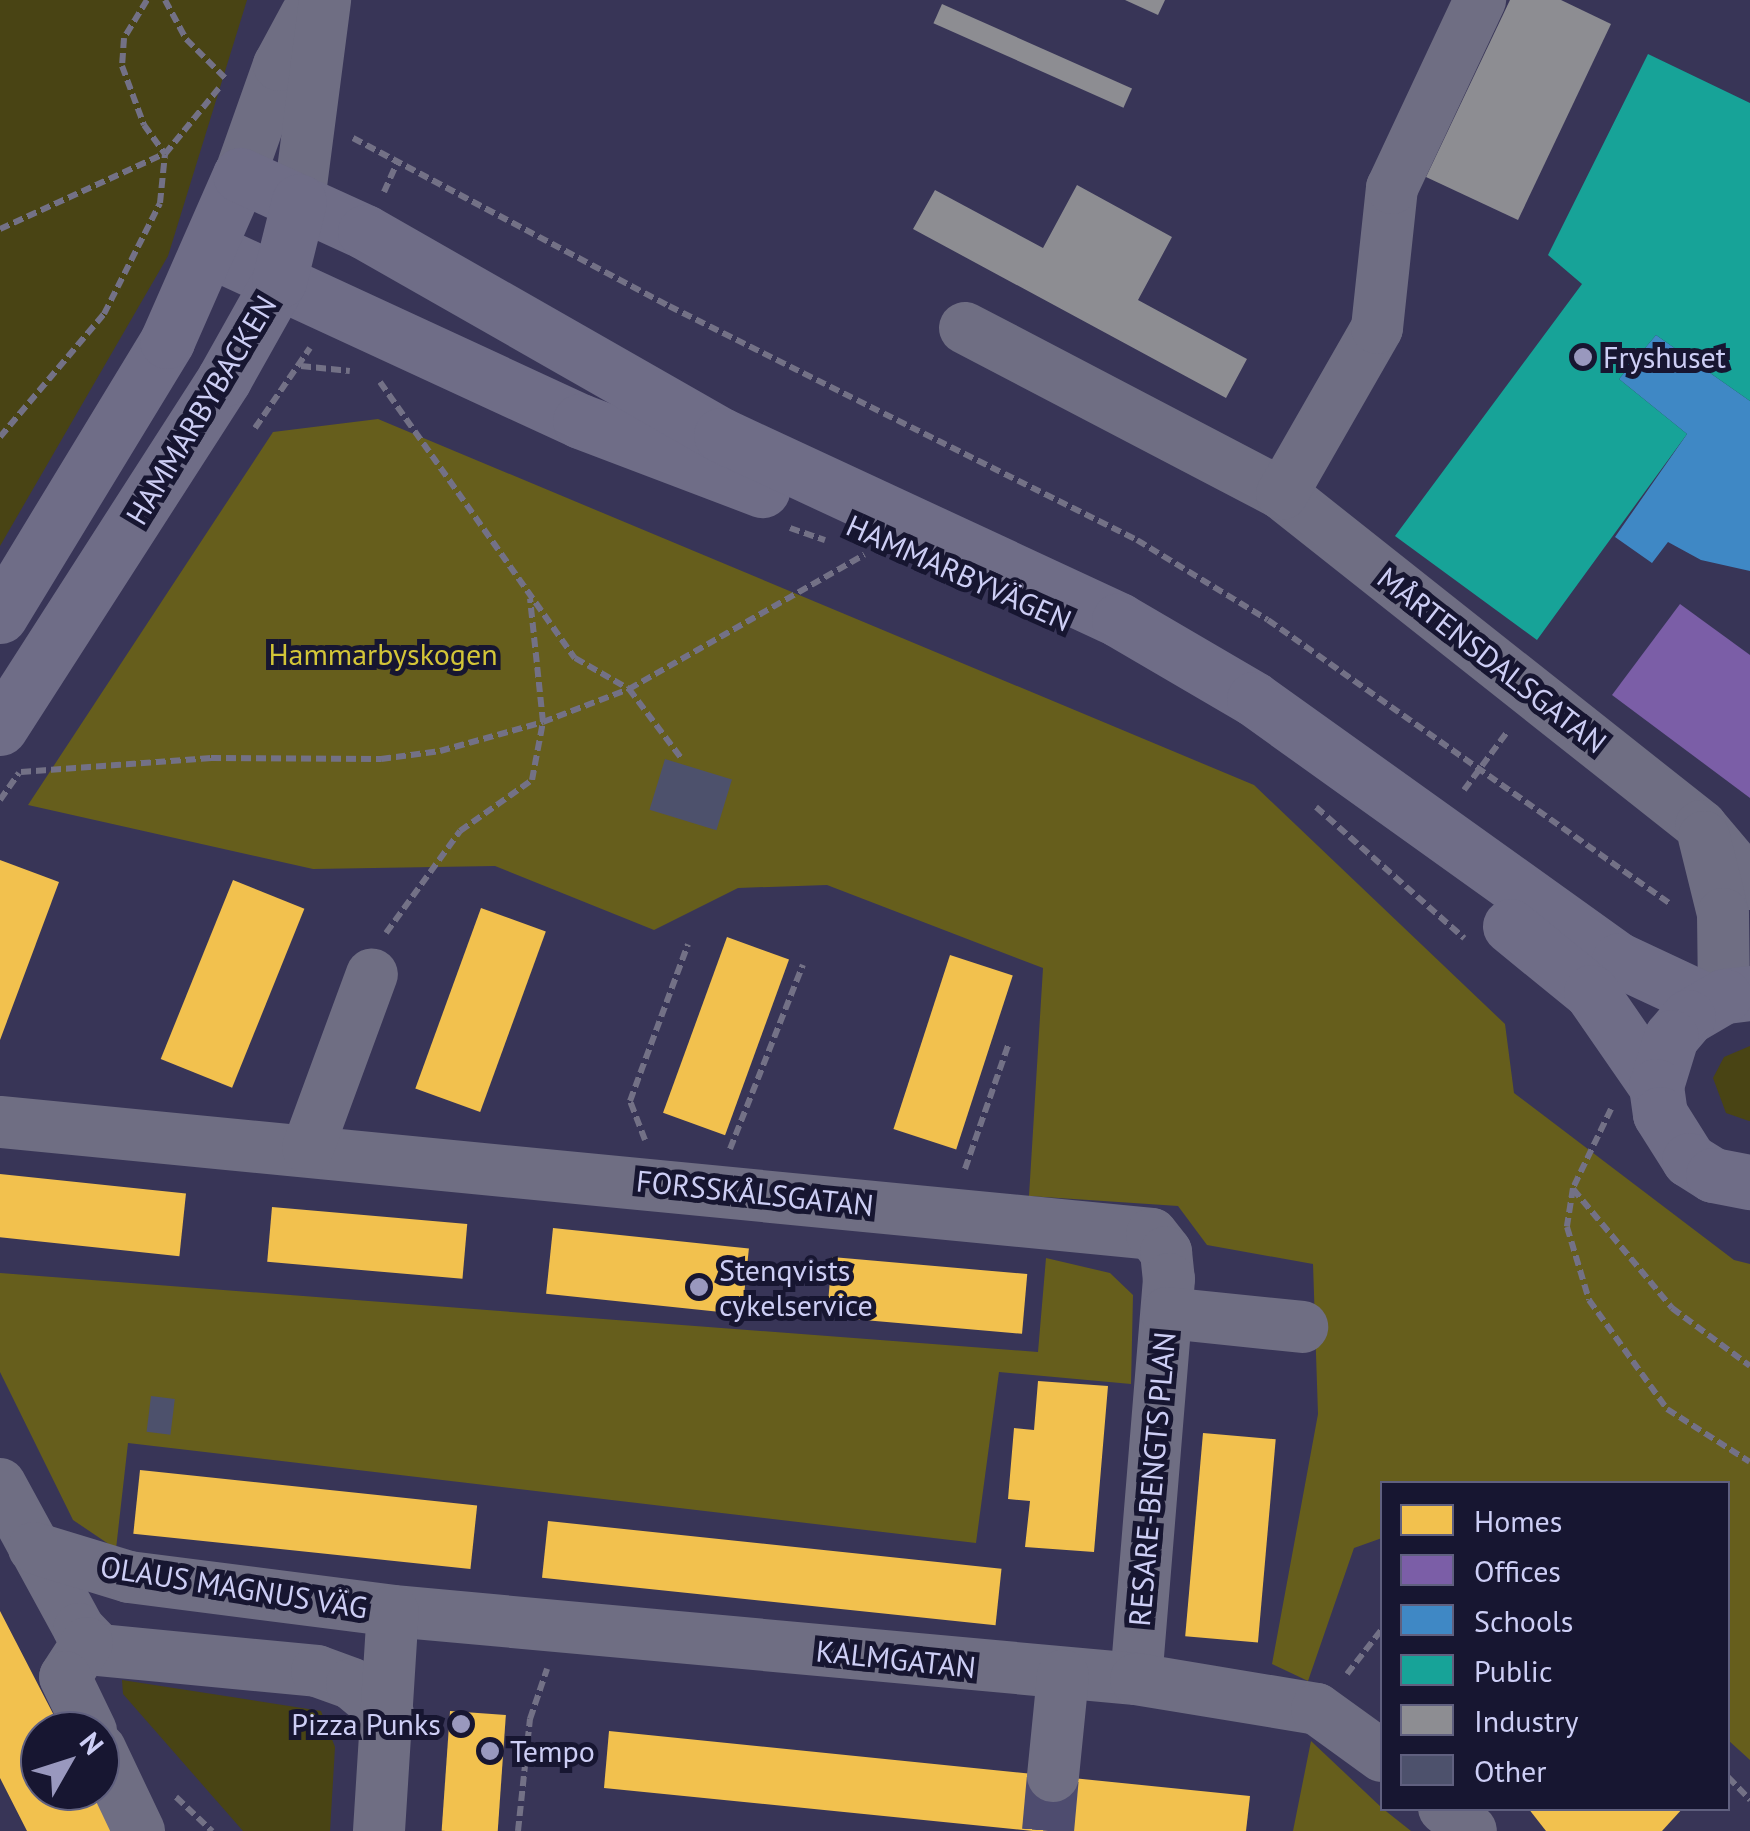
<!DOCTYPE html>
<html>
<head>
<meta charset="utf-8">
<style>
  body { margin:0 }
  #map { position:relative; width:1750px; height:1831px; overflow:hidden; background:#383557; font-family:"PT Sans",sans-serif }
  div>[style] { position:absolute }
  .green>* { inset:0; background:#494414 }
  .forest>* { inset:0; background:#665e1c }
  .homes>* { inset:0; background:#f2c14e; transform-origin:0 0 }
  .offices>* { inset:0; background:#7b5ea7 }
  .schools>* { inset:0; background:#3f88c5 }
  .public>* { inset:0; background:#17a398 }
  .industry>* { inset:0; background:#8d8d92; transform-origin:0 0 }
  .building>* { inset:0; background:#4d516c; transform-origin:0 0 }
  .minor-tunnel>* { height:52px; margin-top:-26px; transform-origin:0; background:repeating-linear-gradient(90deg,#4e4c6f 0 52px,transparent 0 78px) }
  .path>* { height:6px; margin-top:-3px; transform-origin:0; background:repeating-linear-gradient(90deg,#737186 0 10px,transparent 0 15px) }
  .minor>* { height:52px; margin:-26px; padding:0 26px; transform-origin:26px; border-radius:26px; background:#6f6e83 }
  .major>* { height:55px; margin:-27.5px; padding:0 27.5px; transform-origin:27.5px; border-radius:27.5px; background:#6f6d87 }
  .dots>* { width:28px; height:28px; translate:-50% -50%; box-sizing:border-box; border:5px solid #171631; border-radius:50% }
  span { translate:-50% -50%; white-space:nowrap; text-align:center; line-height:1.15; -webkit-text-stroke:10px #171631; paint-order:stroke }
  .poi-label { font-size:30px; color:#cdcef5 }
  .left { translate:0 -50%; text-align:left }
  .right { translate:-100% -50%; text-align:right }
  .street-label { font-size:30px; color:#cdcef5 }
  .park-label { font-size:30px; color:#d3c538 }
  .legend { position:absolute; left:1380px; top:1481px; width:350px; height:330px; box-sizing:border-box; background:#171631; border:2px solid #60607f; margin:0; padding:12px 18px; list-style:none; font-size:30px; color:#cdcef5 }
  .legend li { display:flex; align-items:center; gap:20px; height:50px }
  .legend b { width:50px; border:2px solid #60607f }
  .north { position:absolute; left:20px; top:1711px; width:100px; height:100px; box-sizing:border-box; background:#171631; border:2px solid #60607f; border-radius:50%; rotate:51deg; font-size:28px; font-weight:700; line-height:40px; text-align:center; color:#cdcef5 }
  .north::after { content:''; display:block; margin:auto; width:35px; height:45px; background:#9998be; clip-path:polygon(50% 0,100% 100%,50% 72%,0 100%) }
</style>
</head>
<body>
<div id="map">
  <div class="green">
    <div style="clip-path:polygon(0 0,247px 0,168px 256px,0 546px)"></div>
    <div style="clip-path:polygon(1750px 1046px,1750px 1121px,1749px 1121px,1726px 1113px,1713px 1078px,1724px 1057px)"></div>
    <div style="clip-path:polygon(122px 1680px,321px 1711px,335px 1747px,330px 1831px,243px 1831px,123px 1694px)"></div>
  </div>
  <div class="forest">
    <div style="clip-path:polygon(378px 419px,1254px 785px,1505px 1024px,1514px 1093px,1734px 1260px,1750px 1264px,1750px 1760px,1728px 1740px,1728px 1484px,1382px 1484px,1382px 1538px,1354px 1548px,1308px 1681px,1272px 1664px,1318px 1414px,1313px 1264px,1207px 1245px,1178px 1206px,1029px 1196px,1043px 968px,827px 885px,738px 888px,654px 930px,495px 866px,313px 869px,28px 805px,273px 432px)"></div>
    <div style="clip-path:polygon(1046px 1258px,1110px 1273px,1133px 1295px,1131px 1384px,999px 1372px,976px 1543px,128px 1443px,116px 1549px,73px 1520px,0 1372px,0 1273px,1038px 1352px)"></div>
    <div style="clip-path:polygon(1311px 1741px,1382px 1808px,1411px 1831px,1293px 1831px)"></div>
  </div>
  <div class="homes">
    <div style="clip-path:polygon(0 860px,59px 882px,0 1040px)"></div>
    <div style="left:233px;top:880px;width:77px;height:193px;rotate:22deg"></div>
    <div style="left:481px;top:908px;width:69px;height:192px;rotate:20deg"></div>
    <div style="left:727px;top:937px;width:66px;height:187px;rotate:20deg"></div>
    <div style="left:950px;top:955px;width:66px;height:183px;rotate:18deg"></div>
    <div style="left:0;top:1174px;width:187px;height:63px;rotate:6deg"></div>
    <div style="left:272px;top:1207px;width:196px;height:55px;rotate:5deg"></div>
    <div style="left:553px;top:1228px;width:197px;height:66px;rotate:6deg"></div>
    <div style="left:832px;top:1257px;width:196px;height:60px;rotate:5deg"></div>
    <div style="clip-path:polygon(1038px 1381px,1108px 1386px,1094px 1552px,1025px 1547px,1030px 1501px,1008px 1499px,1014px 1428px,1034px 1430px)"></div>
    <div style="left:1203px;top:1433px;width:73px;height:204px;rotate:5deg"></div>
    <div style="left:140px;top:1470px;width:339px;height:64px;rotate:6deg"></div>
    <div style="left:548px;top:1521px;width:456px;height:57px;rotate:6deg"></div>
    <div style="clip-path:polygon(0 1611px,62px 1731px,40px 1731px,40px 1791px,93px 1791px,113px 1831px,27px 1831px,0 1778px)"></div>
    <div style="left:450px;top:1711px;width:56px;height:120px;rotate:4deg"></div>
    <div style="clip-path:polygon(609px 1731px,1250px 1796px,1246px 1831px,1033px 1831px,604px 1788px)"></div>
    <div style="clip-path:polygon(1528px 1808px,1683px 1808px,1662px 1831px,1546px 1831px)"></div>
  </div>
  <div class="offices">
    <div style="clip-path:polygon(1680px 604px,1750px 655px,1750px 798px,1612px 695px)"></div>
  </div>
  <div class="schools">
    <div style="clip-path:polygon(1656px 335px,1750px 401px,1750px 571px,1701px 560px,1668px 542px,1652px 563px,1615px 537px,1687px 434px,1619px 379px)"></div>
  </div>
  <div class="public">
    <div style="clip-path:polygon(1648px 54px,1750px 103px,1750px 401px,1656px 335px,1619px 379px,1687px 434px,1537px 640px,1395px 536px,1582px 284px,1548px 255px)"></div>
  </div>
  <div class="industry">
    <div style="clip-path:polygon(1125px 0,1165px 0,1158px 15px)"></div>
    <div style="clip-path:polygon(1510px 0,1561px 0,1611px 24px,1518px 220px,1426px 177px)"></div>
    <div style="left:942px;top:4px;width:208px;height:21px;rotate:24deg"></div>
    <div style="clip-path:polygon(1077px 185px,1172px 237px,1138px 300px,1247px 359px,1226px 398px,913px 229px,935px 190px,1043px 248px)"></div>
  </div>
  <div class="building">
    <div style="left:665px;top:759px;width:70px;height:53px;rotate:17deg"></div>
    <div style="left:151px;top:1396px;width:24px;height:36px;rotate:7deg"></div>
  </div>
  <div class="minor-tunnel">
    <div style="left:1048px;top:1831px;width:55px;rotate:-84.8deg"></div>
  </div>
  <div class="path">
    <div style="left:147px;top:0;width:44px;rotate:121.2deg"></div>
    <div style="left:124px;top:38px;width:28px;rotate:94deg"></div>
    <div style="left:122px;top:66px;width:63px;rotate:69.6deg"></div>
    <div style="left:144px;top:125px;width:36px;rotate:54deg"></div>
    <div style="left:165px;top:154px;width:85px;rotate:-50.7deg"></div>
    <div style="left:165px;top:0;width:44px;rotate:61.7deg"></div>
    <div style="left:186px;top:39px;width:59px;rotate:45deg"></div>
    <div style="left:353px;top:138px;width:358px;rotate:28deg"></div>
    <div style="left:669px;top:306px;width:523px;rotate:26.57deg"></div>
    <div style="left:1137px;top:540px;width:153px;rotate:31.4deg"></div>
    <div style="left:1268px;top:620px;width:492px;rotate:35.2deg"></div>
    <div style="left:384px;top:192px;width:35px;rotate:-66deg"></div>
    <div style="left:0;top:229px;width:180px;rotate:-24.6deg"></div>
    <div style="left:301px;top:366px;width:49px;rotate:5.8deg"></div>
    <div style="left:380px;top:382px;width:338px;rotate:54.8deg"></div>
    <div style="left:575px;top:658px;width:62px;rotate:29.9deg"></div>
    <div style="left:629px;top:689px;width:88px;rotate:52.9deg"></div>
    <div style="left:255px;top:428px;width:97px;rotate:-55.5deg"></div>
    <div style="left:0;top:437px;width:161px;rotate:-49.8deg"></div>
    <div style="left:104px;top:314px;width:124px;rotate:-63.2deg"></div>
    <div style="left:160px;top:203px;width:49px;rotate:-84.2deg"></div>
    <div style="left:790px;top:528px;width:37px;rotate:19deg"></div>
    <div style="left:21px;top:772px;width:191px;rotate:-4.2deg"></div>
    <div style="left:211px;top:758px;width:170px;rotate:0.3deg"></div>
    <div style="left:381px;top:759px;width:60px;rotate:-7.7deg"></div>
    <div style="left:440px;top:751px;width:107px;rotate:-15.7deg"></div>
    <div style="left:543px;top:722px;width:92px;rotate:-21deg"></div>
    <div style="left:629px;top:689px;width:271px;rotate:-29.7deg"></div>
    <div style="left:1464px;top:790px;width:72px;rotate:-53.4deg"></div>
    <div style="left:0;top:800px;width:33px;rotate:-55deg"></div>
    <div style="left:1316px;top:807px;width:198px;rotate:41.5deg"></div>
    <div style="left:386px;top:933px;width:126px;rotate:-54deg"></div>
    <div style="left:460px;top:831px;width:88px;rotate:-35.3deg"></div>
    <div style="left:532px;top:780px;width:59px;rotate:-79.3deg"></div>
    <div style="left:543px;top:722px;width:124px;rotate:-96deg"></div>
    <div style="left:1611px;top:1109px;width:88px;rotate:115.7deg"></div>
    <div style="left:1573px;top:1188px;width:39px;rotate:99deg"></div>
    <div style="left:1567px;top:1227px;width:76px;rotate:73.2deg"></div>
    <div style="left:1589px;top:1300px;width:134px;rotate:54.4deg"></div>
    <div style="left:1667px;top:1409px;width:98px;rotate:32.6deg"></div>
    <div style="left:645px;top:1140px;width:42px;rotate:-111deg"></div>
    <div style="left:630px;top:1101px;width:167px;rotate:-69.7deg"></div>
    <div style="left:730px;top:1149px;width:198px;rotate:-68.4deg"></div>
    <div style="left:965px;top:1169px;width:133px;rotate:-70.8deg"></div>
    <div style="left:1573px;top:1189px;width:155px;rotate:50.2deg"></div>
    <div style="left:1672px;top:1308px;width:97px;rotate:36.6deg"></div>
    <div style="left:1347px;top:1674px;width:57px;rotate:-52.1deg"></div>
    <div style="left:1728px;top:1777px;width:32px;rotate:46deg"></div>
    <div style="left:176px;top:1797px;width:50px;rotate:43.4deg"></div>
    <div style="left:518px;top:1831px;width:113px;rotate:-83.9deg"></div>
    <div style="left:530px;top:1719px;width:53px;rotate:-71.2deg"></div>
  </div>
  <div class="minor">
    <div style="left:240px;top:175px;width:117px;rotate:-70.5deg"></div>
    <div style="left:279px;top:65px;width:57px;rotate:-61.6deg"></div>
    <div style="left:299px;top:201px;width:203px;rotate:-82.6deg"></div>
    <div style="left:965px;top:328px;width:358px;rotate:27.6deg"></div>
    <div style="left:1282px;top:494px;width:535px;rotate:38.39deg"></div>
    <div style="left:1701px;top:826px;width:76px;rotate:49.8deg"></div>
    <div style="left:1282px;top:494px;width:191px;rotate:-60.2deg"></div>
    <div style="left:1377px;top:328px;width:141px;rotate:-83.9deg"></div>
    <div style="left:1392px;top:188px;width:208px;rotate:-64.9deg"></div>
    <div style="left:1704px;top:837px;width:79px;rotate:76.1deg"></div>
    <div style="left:1723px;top:914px;width:82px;rotate:89.3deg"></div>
    <div style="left:0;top:1122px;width:1157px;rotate:5.55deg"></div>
    <div style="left:1152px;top:1234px;width:23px;rotate:52deg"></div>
    <div style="left:1166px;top:1252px;width:27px;rotate:84deg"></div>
    <div style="left:1169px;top:1279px;width:401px;rotate:94.7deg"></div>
    <div style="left:308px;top:1148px;width:185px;rotate:-69.8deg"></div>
    <div style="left:1167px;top:1313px;width:136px;rotate:5.9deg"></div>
    <div style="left:0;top:1484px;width:165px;rotate:61.4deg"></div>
    <div style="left:79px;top:1629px;width:29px;rotate:46deg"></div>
    <div style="left:99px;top:1650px;width:219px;rotate:5.5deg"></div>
    <div style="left:317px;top:1671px;width:37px;rotate:20deg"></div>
    <div style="left:352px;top:1684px;width:47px;rotate:39.8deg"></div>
    <div style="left:34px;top:1548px;width:99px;rotate:17deg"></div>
    <div style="left:129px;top:1577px;width:266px;rotate:7.3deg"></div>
    <div style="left:393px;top:1611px;width:746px;rotate:5.23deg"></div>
    <div style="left:1136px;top:1679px;width:183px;rotate:9.4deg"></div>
    <div style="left:1317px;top:1709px;width:80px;rotate:35.9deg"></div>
    <div style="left:87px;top:1643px;width:40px;rotate:122.9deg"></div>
    <div style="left:65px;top:1677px;width:60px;rotate:64.3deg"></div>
    <div style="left:100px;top:1749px;width:91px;rotate:64.6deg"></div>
    <div style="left:1053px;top:1776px;width:101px;rotate:-84.3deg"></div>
    <div style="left:1444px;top:1808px;width:35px;rotate:40deg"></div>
    <div style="left:379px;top:1831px;width:220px;rotate:-86.4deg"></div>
  </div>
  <div class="major">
    <div style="left:210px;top:250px;width:408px;rotate:24.8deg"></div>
    <div style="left:580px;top:421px;width:195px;rotate:20.8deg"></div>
    <div style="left:0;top:616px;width:322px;rotate:-58.7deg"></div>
    <div style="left:167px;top:341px;width:181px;rotate:-66.3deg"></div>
    <div style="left:240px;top:175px;width:137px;rotate:24.5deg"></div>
    <div style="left:365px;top:232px;width:410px;rotate:29.7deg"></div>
    <div style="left:721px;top:435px;width:439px;rotate:24.9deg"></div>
    <div style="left:1119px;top:620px;width:156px;rotate:30.3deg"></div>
    <div style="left:1254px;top:699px;width:449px;rotate:35.6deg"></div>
    <div style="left:1619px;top:960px;width:99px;rotate:25deg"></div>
    <div style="left:0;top:728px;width:415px;rotate:-57.3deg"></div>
    <div style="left:224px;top:379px;width:112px;rotate:-60.7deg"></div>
    <div style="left:279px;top:281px;width:82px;rotate:-76deg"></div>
    <div style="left:1510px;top:926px;width:104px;rotate:39.2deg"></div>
    <div style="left:1591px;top:992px;width:114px;rotate:55.3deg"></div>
    <div style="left:1750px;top:993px;width:26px;rotate:173deg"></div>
    <div style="left:1724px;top:996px;width:42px;rotate:149.7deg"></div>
    <div style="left:1688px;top:1017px;width:26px;rotate:130deg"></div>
    <div style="left:1671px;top:1037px;width:51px;rotate:107deg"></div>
    <div style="left:1656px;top:1086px;width:28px;rotate:82deg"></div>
    <div style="left:1660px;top:1114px;width:54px;rotate:57.8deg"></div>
    <div style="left:1689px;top:1160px;width:28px;rotate:32deg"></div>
    <div style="left:1713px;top:1175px;width:38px;rotate:11deg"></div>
  </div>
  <div class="dots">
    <div style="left:1583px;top:357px;background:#9998be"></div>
    <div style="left:699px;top:1287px;background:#9998be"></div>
    <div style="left:461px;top:1724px;background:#9998be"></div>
    <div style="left:490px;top:1751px;background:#9998be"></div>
  </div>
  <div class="poi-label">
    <span class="left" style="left:1603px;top:357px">Fryshuset</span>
    <span class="left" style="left:719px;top:1287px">Stenqvists<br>cykelservice</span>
    <span class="right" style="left:441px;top:1724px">Pizza Punks</span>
    <span class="left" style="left:510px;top:1751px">Tempo</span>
  </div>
  <div class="street-label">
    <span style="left:201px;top:410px;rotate:-59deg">HAMMARBYBACKEN</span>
    <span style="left:959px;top:573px;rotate:24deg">HAMMARBYVÄGEN</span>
    <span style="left:1492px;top:660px;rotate:38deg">MÅRTENSDALSGATAN</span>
    <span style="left:755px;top:1193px;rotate:6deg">FORSSKÅLSGATAN</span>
    <span style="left:1152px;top:1479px;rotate:-85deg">RESARE-BENGTS PLAN</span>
    <span style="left:234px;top:1587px;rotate:9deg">OLAUS MAGNUS VÄG</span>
    <span style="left:896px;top:1659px;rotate:6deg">KALMGATAN</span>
  </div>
  <div class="park-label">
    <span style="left:383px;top:654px">Hammarbyskogen</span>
  </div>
  <ul class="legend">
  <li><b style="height:28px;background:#f2c14e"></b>Homes</li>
  <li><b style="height:28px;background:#7b5ea7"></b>Offices</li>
  <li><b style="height:28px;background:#3f88c5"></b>Schools</li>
  <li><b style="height:28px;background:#17a398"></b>Public</li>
  <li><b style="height:28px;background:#8d8d92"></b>Industry</li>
  <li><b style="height:28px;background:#4d516c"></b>Other</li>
  </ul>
  <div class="north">N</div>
</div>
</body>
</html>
